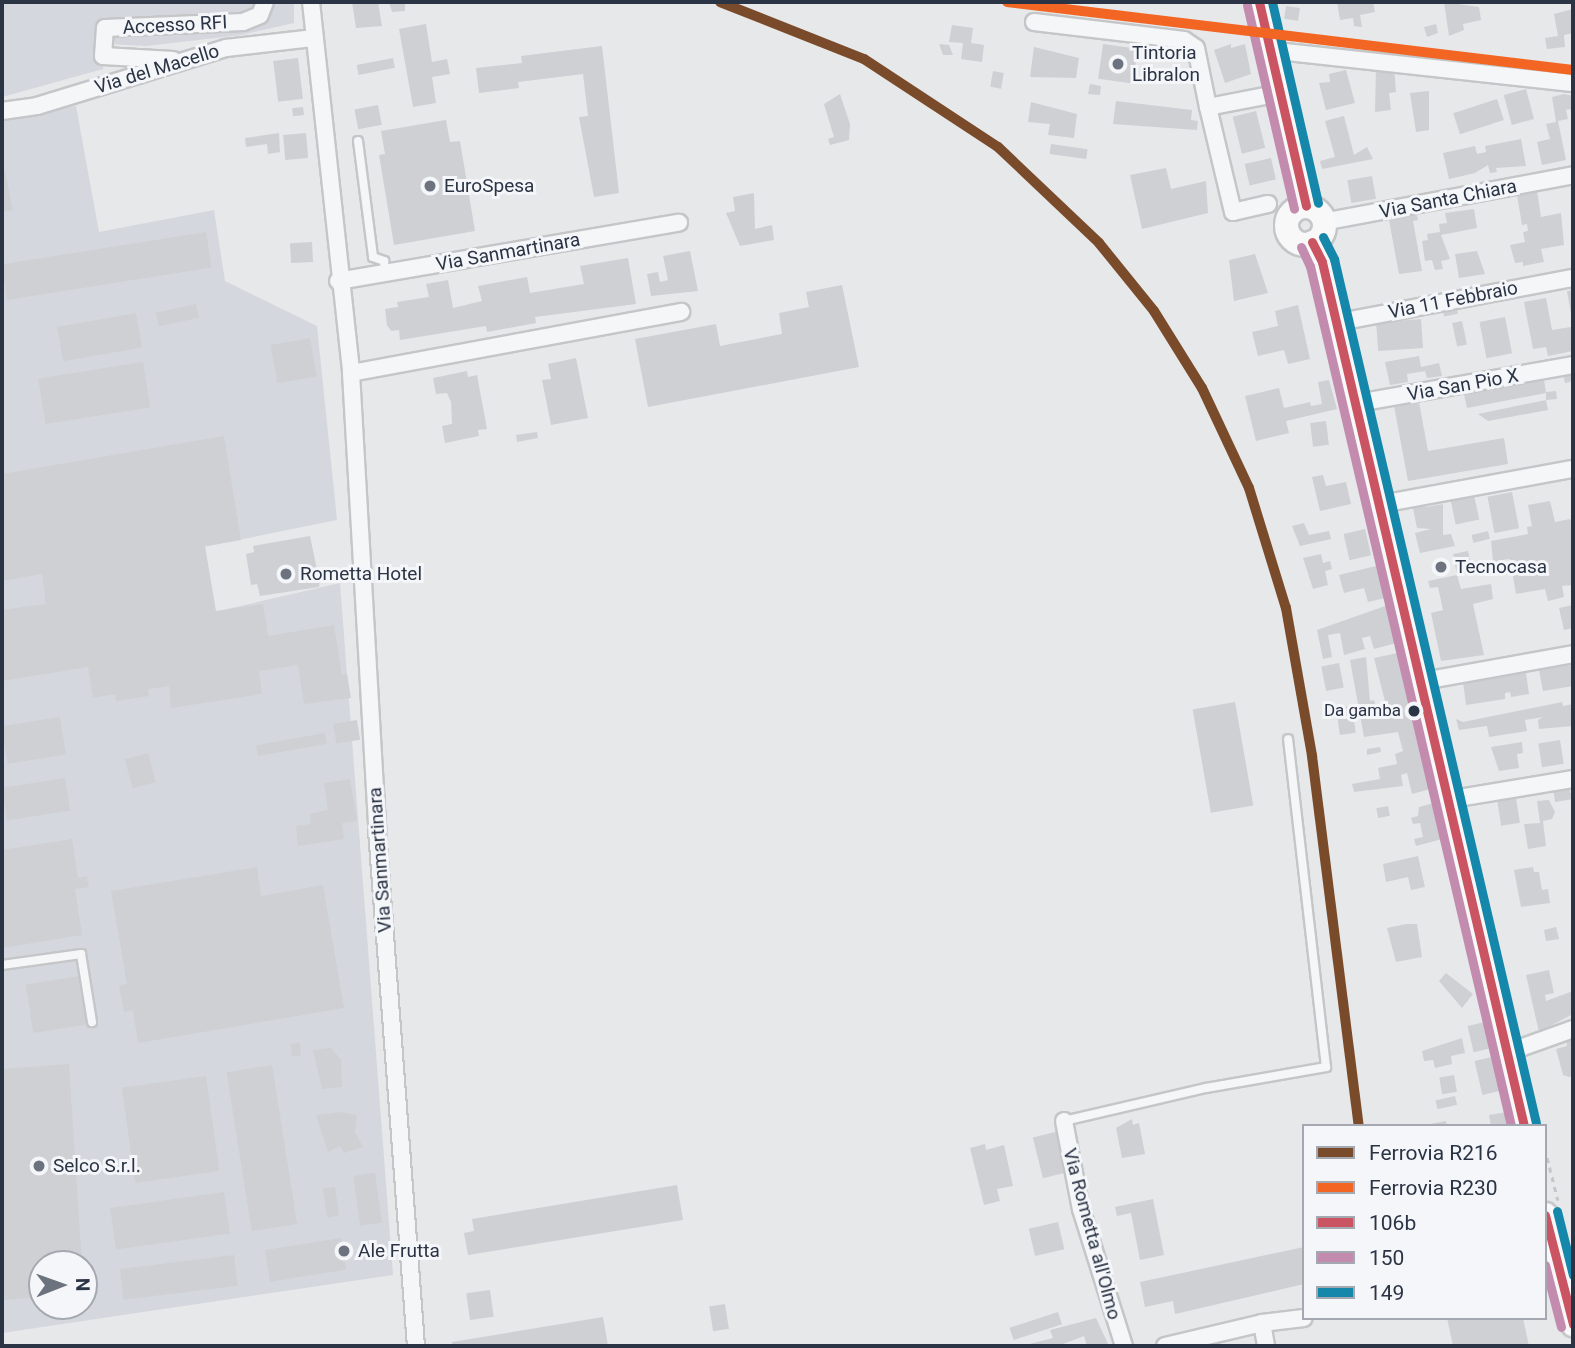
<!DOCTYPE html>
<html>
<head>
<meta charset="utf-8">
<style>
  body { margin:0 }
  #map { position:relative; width:1575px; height:1348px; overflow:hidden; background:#e6e8ea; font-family:Roboto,sans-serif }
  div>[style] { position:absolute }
  .built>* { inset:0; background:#d4d7dd }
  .building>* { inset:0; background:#ced0d3; transform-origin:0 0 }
  .path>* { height:2.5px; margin-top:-1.25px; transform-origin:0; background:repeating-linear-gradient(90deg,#c5c6ca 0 5px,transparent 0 10px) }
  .roads { filter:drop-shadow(2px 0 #c4c6c8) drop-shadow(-2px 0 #c4c6c8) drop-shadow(0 2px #c4c6c8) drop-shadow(0 -2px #c4c6c8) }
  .lane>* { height:8px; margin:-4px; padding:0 4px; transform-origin:4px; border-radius:4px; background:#f5f6f7 }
  .street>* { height:16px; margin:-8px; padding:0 8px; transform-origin:8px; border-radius:8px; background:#f5f6f7 }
  .secondary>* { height:23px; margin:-11.5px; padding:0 11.5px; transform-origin:11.5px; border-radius:11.5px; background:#f8f8f8 }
  .secondary>.ring { margin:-11.5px; padding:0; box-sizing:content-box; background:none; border:23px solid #f8f8f8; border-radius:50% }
  .bus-1>* { height:9px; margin:-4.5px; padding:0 4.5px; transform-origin:4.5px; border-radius:4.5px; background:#ca5462 }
  .bus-2>* { height:9px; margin:-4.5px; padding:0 4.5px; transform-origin:4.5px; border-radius:4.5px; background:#c38cae }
  .bus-3>* { height:9px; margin:-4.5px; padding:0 4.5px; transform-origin:4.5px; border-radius:4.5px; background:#1587aa }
  .rail-1>* { height:10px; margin:-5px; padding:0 5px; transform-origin:5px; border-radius:5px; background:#7a4b2a }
  .rail-2>* { height:10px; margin:-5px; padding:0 5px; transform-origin:5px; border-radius:5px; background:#f26522 }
  .dots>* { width:19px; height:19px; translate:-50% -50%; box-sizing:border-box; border:4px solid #f4f6f9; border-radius:50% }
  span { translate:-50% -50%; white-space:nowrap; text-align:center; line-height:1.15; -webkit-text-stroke:6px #f4f6f9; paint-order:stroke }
  .bus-label { font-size:17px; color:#2b3445 }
  .right { translate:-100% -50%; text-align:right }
  .street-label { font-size:19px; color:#2b3445 }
  .poi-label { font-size:19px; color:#2b3445 }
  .left { translate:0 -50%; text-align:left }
  .frame { position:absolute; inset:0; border:4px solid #2b3445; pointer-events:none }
  .legend { position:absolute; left:1302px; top:1124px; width:245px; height:196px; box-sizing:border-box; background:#f4f6f9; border:2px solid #a4a8b1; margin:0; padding:9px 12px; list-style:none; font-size:21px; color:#2b3445 }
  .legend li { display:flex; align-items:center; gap:14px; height:35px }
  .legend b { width:35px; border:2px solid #a4a8b1 }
  .north { position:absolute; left:28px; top:1250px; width:70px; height:70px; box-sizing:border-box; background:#f4f6f9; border:2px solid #a4a8b1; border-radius:50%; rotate:89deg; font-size:19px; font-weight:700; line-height:28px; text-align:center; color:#2b3445 }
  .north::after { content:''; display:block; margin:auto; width:24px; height:32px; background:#6c737f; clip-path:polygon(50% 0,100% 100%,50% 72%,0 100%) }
</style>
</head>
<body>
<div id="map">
  <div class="built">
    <div style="clip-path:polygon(2px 2px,294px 2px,294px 23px,241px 35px,146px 46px,107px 44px,103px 69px,2px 97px)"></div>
    <div style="clip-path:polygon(evenodd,76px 106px,99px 232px,214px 210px,225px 281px,317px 326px,337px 520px,199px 548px,210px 613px,340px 583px,393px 1275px,2px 1333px,2px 118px,76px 106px,42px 1264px,84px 1264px,84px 1306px,42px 1306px,42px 1264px)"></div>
  </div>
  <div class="building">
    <div style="clip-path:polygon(352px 2px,378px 2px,382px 26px,356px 28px)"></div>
    <div style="clip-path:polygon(389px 2px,405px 2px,405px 11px,392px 12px)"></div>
    <div style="clip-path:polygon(1337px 2px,1373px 2px,1375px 12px,1360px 15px,1362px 27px,1354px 26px,1353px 18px,1340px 20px)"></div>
    <div style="clip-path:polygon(1444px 2px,1479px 7px,1481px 20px,1463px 24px,1464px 30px,1449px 36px)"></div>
    <div style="left:1286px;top:6px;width:14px;height:13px;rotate:8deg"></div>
    <div style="clip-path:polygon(1573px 9px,1573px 33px,1564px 35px,1565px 47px,1547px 49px,1545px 38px,1558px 36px,1554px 14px)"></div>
    <div style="clip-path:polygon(426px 24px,432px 62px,447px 59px,450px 74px,432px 77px,436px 103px,413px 107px,399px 29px)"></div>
    <div style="clip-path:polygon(1436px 24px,1438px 33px,1427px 37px,1424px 27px)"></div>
    <div style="clip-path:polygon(952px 25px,973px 28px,971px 43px,984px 45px,982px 62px,961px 59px,963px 43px,949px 42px)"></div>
    <div style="clip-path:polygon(939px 44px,949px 45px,953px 55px,943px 55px)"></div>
    <div style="left:1103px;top:44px;width:35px;height:35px;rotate:8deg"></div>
    <div style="clip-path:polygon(1231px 44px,1231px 48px,1245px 44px,1251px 74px,1225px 83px,1214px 50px)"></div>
    <div style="clip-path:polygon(602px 46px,619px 193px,594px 197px,579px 117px,588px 116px,583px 74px,518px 82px,519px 88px,479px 93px,476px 68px,522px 63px,521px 56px)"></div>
    <div style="clip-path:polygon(1034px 47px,1079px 58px,1076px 78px,1030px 77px)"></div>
    <div style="left:298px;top:58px;width:41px;height:25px;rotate:83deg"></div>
    <div style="left:393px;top:58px;width:10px;height:37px;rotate:79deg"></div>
    <div style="clip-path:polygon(1394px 67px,1396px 92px,1389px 93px,1391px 110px,1375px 112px,1376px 68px)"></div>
    <div style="clip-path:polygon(1346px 70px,1355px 103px,1326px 110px,1319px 83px,1330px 82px,1329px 74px)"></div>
    <div style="left:993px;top:71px;width:11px;height:16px;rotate:10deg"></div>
    <div style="clip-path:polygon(1090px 84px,1101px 86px,1100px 95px,1088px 94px)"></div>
    <div style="left:1526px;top:89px;width:31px;height:23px;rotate:75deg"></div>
    <div style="clip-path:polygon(1429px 91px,1429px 130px,1416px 132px,1410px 93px)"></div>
    <div style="clip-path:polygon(840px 94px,850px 124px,849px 140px,830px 145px,828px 139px,834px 137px,824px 104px)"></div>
    <div style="clip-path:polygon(1564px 94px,1573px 96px,1573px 118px,1570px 109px,1566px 110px,1568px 119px,1558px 121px,1566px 160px,1542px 165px,1537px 142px,1550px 139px,1546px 124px,1556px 122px,1552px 97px)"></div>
    <div style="left:1497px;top:99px;width:22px;height:46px;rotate:72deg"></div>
    <div style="clip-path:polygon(1116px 101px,1192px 110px,1191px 120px,1198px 121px,1197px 130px,1113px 124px)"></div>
    <div style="clip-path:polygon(1031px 102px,1077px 114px,1074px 138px,1048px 135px,1050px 124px,1028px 122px)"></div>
    <div style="left:378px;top:105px;width:20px;height:24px;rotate:79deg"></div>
    <div style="left:303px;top:107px;width:8px;height:11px;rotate:83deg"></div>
    <div style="left:1256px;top:111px;width:38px;height:24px;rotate:76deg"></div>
    <div style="clip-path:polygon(1344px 116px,1354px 155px,1367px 147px,1373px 159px,1322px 169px,1320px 161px,1335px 157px,1325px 121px)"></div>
    <div style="clip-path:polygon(446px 120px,450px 142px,460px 141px,475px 231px,394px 245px,379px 155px,385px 154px,381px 131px)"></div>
    <div style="clip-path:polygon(279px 133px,280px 152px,268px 154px,267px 144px,246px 147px,245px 138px)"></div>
    <div style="left:306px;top:133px;width:25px;height:23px;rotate:85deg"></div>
    <div style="clip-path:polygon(1521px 139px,1526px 166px,1496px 168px,1497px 172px,1490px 173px,1488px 165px,1475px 173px,1449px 179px,1443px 153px,1475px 146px,1477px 154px,1486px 152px,1485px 146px)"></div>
    <div style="left:1051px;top:144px;width:37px;height:10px;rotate:8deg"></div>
    <div style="clip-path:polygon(2px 157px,13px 210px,2px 212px)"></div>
    <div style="left:1271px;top:158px;width:22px;height:27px;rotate:77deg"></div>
    <div style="clip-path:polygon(1166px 168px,1171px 189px,1206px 181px,1208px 213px,1142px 229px,1130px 175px)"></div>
    <div style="left:1372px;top:176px;width:23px;height:25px;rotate:80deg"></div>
    <div style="clip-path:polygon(1537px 191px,1541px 217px,1561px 213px,1564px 245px,1541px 249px,1544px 262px,1523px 266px,1523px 262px,1515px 263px,1510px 245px,1525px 242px,1523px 232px,1528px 231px,1527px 224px,1522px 225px,1517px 195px)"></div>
    <div style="clip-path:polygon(754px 193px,755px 229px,772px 225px,774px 240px,740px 246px,726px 213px,735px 211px,733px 197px)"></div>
    <div style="clip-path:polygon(1474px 209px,1477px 228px,1441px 235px,1450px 259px,1441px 261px,1443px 269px,1435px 270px,1432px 260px,1425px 261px,1422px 241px,1428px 240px,1427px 234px,1440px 232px,1439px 224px,1447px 223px,1445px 213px)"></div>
    <div style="clip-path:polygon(1417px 214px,1418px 220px,1413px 221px,1422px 271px,1399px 274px,1389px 220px)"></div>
    <div style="left:206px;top:232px;width:36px;height:207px;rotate:81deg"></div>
    <div style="left:312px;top:242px;width:20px;height:22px;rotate:87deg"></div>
    <div style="clip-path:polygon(690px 251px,698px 291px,651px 296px,647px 274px,658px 272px,660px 282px,668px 280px,663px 256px)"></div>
    <div style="clip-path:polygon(1477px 251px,1485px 274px,1459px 278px,1455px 254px)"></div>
    <div style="clip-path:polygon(1255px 254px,1268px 293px,1234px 301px,1229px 260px)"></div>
    <div style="clip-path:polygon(628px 258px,636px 304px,535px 317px,536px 323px,487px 332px,486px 326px,400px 340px,399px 330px,391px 331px,387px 325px,385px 309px,398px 307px,397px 302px,429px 297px,426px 284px,448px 280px,453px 308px,482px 301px,478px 286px,527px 277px,530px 293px,584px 284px,580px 266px)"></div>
    <div style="clip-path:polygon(842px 285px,859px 367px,648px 407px,635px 339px,716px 324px,720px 346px,782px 334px,779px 313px,809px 307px,806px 292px)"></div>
    <div style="clip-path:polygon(1573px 290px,1573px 320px,1572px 320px,1567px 291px)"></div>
    <div style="clip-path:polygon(1546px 298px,1552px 330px,1571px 327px,1573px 351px,1548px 356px,1546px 347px,1533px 349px,1524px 302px)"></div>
    <div style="left:196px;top:304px;width:14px;height:41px;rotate:78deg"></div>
    <div style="left:1456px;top:304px;width:10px;height:14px;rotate:79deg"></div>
    <div style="clip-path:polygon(1298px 305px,1310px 359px,1288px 364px,1284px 350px,1258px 356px,1252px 332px,1278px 326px,1275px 311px)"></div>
    <div style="left:136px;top:313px;width:35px;height:80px;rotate:80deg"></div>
    <div style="left:1505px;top:317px;width:37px;height:26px;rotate:79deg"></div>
    <div style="left:1421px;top:319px;width:29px;height:45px;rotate:86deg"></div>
    <div style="left:1462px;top:321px;width:24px;height:10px;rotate:78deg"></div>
    <div style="left:310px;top:338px;width:39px;height:40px;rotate:80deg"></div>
    <div style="clip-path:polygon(1419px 356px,1421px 367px,1439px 363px,1442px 376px,1427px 378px,1425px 371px,1407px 374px,1408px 382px,1390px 385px,1385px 362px)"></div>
    <div style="clip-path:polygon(576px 358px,588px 418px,551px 425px,542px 380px,551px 379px,548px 364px)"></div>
    <div style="left:143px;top:362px;width:46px;height:106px;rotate:81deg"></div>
    <div style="clip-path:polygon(1573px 368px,1573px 381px,1565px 383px,1562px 370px)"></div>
    <div style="clip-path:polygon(467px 371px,468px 377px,477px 375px,487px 429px,478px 430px,479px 436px,445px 443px,442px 426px,452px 424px,451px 402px,447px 393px,436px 394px,433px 378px)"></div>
    <div style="clip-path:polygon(1543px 374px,1546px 392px,1556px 391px,1557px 399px,1546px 400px,1546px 393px,1467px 408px,1463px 390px)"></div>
    <div style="clip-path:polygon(1329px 380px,1337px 409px,1286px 421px,1289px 433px,1256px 441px,1245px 396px,1279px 388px,1284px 408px,1310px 402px,1311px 406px,1322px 404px,1318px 382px)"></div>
    <div style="clip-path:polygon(1546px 400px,1548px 410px,1488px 421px,1478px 414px)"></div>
    <div style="clip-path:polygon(1419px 402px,1428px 451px,1504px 438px,1508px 464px,1408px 481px,1394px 406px)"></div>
    <div style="left:1326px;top:421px;width:24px;height:16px;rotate:83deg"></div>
    <div style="clip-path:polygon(537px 432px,538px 438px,517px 442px,516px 435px)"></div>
    <div style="clip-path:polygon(224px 436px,241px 540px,205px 546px,216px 611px,263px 604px,268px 636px,334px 625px,342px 675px,347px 674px,351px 698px,304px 704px,298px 665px,259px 671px,262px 694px,171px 708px,169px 686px,148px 689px,149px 696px,116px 701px,115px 694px,93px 698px,88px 667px,2px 681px,2px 610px,46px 604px,42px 574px,2px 581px,2px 474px)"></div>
    <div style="clip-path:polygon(1323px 475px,1326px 486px,1346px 482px,1351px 504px,1320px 511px,1312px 477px)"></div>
    <div style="left:1512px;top:492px;width:37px;height:25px;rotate:79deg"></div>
    <div style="left:1474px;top:495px;width:25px;height:24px;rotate:78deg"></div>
    <div style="clip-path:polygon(1425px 501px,1426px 507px,1443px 504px,1443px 535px,1451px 534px,1455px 546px,1420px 553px,1415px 533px,1431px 529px,1417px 528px,1412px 503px)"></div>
    <div style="clip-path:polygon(1550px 501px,1555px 522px,1570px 519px,1573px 527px,1573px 585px,1562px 586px,1564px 597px,1548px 601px,1545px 589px,1516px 594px,1510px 559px,1501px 560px,1502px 571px,1457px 574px,1453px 554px,1468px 551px,1470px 561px,1493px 561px,1491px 541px,1528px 534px,1527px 527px,1532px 526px,1528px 505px)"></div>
    <div style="clip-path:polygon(1304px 523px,1309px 535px,1329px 531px,1331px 539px,1300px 546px,1292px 526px)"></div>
    <div style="left:1365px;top:529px;width:27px;height:22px;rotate:77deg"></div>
    <div style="left:1488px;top:531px;width:8px;height:17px;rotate:76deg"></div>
    <div style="clip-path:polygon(310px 536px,317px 570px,321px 569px,319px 587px,260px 596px,257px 584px,251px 585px,246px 554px,254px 552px,253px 546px)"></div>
    <div style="clip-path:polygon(1321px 554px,1323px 563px,1330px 561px,1332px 569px,1325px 571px,1328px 585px,1313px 589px,1303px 558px)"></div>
    <div style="clip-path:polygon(1380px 565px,1389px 597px,1368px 602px,1364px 588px,1344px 593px,1339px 575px)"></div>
    <div style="clip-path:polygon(1457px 575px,1461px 589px,1491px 584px,1493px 599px,1473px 604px,1484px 655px,1441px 661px,1431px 613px,1443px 610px,1438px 587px,1430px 588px,1428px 581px)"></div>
    <div style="clip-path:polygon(1391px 604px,1400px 642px,1374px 649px,1370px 636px,1362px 638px,1365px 649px,1344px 655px,1340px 633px,1328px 635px,1332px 657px,1323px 659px,1317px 630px)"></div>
    <div style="clip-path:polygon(1573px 605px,1573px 628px,1564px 630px,1559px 608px)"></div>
    <div style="clip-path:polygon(1402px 652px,1434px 788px,1412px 794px,1407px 773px,1401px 775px,1403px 786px,1354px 792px,1352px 784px,1380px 779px,1378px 768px,1397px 764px,1395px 754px,1403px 751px,1398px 732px,1364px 737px,1350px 660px,1366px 657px,1370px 701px,1374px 700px,1378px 715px,1388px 713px,1374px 658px)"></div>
    <div style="left:1339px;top:663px;width:25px;height:18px;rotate:79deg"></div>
    <div style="clip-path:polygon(1573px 665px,1573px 686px,1543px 691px,1539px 670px)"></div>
    <div style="clip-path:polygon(1526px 673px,1529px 694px,1511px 697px,1510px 692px,1505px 693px,1505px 699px,1466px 705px,1463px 682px)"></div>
    <div style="left:1235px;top:702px;width:105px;height:43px;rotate:80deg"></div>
    <div style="clip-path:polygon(1562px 702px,1563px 706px,1573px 704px,1573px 726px,1539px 729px,1538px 720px,1543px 717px,1525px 720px,1527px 731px,1489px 737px,1487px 726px,1459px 730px,1456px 719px,1463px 722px)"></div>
    <div style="left:1352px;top:706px;width:27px;height:16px;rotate:82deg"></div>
    <div style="left:60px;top:717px;width:38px;height:59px;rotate:81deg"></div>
    <div style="left:357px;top:720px;width:20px;height:24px;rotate:81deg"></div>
    <div style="left:325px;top:733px;width:11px;height:70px;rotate:80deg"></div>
    <div style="left:1560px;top:740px;width:24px;height:22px;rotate:81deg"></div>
    <div style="clip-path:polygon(1522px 742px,1523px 753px,1517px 754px,1519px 768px,1499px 771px,1491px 747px)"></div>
    <div style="clip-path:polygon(1380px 747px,1381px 752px,1367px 755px,1367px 749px)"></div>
    <div style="left:148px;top:753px;width:30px;height:24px;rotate:75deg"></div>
    <div style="left:65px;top:778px;width:33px;height:64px;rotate:81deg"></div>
    <div style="clip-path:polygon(350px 779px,357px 821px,342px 823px,344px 839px,298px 846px,296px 826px,311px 824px,310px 814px,328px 810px,324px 783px)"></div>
    <div style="clip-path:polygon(1567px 784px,1573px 799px,1555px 802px,1553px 786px)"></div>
    <div style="left:1516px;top:798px;width:25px;height:19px;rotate:81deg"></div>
    <div style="clip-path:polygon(1549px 800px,1555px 812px,1552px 819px,1543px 821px,1546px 846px,1528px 849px,1524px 824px,1540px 823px,1537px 801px)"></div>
    <div style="clip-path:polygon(1434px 803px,1446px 838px,1416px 846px,1414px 839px,1423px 837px,1420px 823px,1413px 824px,1411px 818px,1418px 816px,1419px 807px)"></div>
    <div style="left:1388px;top:806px;width:10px;height:12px;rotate:79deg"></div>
    <div style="clip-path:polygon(72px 839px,78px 878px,87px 876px,89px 887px,75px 889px,82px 935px,2px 948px,2px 850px)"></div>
    <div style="clip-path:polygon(1418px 856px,1425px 887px,1411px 890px,1408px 877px,1386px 882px,1383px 864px)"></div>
    <div style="clip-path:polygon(257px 867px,261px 896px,323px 885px,344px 1008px,138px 1043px,133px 1010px,124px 1012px,119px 985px,127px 984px,111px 891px)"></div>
    <div style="clip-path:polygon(1533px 867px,1534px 872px,1539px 872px,1542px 890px,1548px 889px,1550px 903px,1521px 907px,1514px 870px)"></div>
    <div style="clip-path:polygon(1406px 924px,1417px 924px,1422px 957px,1396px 962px,1387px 928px)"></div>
    <div style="clip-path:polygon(1556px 927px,1559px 939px,1546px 941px,1544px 930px)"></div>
    <div style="clip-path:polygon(1549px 970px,1554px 993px,1545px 995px,1546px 1001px,1573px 991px,1573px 1014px,1539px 1032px,1526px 975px)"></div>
    <div style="clip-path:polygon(1446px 973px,1473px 994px,1462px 1008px,1439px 981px)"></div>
    <div style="left:80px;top:976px;width:49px;height:55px;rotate:81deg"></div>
    <div style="left:1489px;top:1021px;width:27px;height:22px;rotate:77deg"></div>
    <div style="clip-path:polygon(1573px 1037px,1573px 1076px,1569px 1077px,1563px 1075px,1556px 1049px,1567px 1046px,1566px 1038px)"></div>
    <div style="clip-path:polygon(1462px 1038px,1465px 1053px,1451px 1056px,1452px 1064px,1435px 1068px,1433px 1060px,1424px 1061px,1422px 1051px)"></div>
    <div style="left:300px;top:1043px;width:13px;height:9px;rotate:86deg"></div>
    <div style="clip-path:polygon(331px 1048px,341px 1060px,342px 1087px,322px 1089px,313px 1050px)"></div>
    <div style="left:1496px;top:1056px;width:35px;height:22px;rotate:77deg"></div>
    <div style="clip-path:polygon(69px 1064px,82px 1264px,42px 1264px,42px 1297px,2px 1300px,2px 1069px)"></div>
    <div style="left:272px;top:1065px;width:161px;height:46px;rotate:81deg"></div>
    <div style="left:1454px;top:1075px;width:17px;height:15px;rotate:80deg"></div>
    <div style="left:206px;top:1076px;width:96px;height:85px;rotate:82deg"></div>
    <div style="left:1455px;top:1096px;width:9px;height:20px;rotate:77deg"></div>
    <div style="clip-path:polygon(339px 1112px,357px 1115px,355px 1132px,363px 1147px,344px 1153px,340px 1146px,328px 1152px,316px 1115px)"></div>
    <div style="clip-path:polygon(1508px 1112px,1511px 1126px,1491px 1126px,1489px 1115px)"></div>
    <div style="clip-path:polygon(1132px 1119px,1133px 1125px,1139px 1123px,1145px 1154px,1122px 1158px,1116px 1128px)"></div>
    <div style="clip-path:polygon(1446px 1121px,1447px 1126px,1430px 1126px,1430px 1124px)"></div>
    <div style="left:1059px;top:1131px;width:42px;height:27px;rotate:76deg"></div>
    <div style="clip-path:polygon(985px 1144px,986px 1150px,1004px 1145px,1013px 1186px,997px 1189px,1000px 1201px,984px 1205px,970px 1148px)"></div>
    <div style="left:375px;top:1173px;width:50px;height:22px;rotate:82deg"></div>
    <div style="clip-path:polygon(677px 1185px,683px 1220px,468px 1255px,464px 1233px,474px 1231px,472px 1219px)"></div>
    <div style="left:335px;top:1187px;width:29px;height:12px;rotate:82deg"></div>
    <div style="left:224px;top:1192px;width:42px;height:115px;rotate:82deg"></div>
    <div style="clip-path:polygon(1153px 1199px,1164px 1255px,1140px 1260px,1131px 1213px,1117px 1216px,1115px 1207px)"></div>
    <div style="left:1058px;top:1222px;width:28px;height:30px;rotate:77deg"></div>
    <div style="left:341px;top:1238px;width:32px;height:77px;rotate:81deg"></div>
    <div style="clip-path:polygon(1304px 1247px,1304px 1284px,1175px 1314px,1173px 1301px,1145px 1307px,1140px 1282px)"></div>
    <div style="left:234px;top:1255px;width:31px;height:115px;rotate:83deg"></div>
    <div style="left:490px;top:1290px;width:27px;height:24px;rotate:82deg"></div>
    <div style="left:725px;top:1304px;width:25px;height:16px;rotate:81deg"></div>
    <div style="left:1058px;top:1312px;width:13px;height:51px;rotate:72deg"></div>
    <div style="clip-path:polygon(603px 1317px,608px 1346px,452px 1346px,452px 1342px)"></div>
    <div style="clip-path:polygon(1096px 1318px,1109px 1346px,1087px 1346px,1084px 1336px,1058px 1346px,1021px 1346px,1053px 1338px,1050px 1330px)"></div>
    <div style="clip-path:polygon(1447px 1318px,1523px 1318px,1529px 1346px,1453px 1346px)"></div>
  </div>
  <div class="path">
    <div style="left:1545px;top:1148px;width:54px;rotate:76deg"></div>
  </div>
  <div class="roads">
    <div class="lane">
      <div style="left:358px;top:141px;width:117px;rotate:82.6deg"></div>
      <div style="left:373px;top:257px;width:12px;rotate:20deg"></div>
      <div style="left:384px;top:261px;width:12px;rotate:85deg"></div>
      <div style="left:2px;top:965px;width:80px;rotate:-7.9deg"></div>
      <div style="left:81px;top:954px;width:69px;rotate:80.8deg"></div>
      <div style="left:1064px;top:1121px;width:146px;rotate:-13.1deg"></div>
      <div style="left:1206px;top:1088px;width:122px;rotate:-9.9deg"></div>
      <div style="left:1326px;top:1067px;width:330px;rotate:-96.6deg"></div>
    </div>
    <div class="street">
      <div style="left:311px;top:2px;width:373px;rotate:83.8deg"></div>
      <div style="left:351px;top:373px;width:458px;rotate:86.7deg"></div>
      <div style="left:377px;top:830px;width:517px;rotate:85.68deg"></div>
      <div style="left:1034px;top:22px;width:151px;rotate:6.8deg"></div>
      <div style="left:1184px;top:40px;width:14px;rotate:34deg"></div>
      <div style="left:1196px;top:48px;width:60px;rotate:78.5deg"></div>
      <div style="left:1208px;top:107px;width:73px;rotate:-11deg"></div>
      <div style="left:1272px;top:54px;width:14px;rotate:-8deg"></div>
      <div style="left:1286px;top:52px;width:289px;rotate:6.2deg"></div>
      <div style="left:173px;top:60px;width:70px;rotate:-176.7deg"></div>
      <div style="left:103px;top:56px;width:28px;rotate:-86deg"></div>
      <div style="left:105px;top:28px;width:138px;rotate:-2.5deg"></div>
      <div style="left:243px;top:22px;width:18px;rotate:-22deg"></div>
      <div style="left:260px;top:15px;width:14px;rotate:-69deg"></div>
      <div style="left:1208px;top:107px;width:108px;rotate:76.6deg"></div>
      <div style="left:1233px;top:212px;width:36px;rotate:-13deg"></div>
      <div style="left:2px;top:111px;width:35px;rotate:-8deg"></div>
      <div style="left:37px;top:106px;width:198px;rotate:-17.1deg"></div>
      <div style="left:226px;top:48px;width:89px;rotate:-6.5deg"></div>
      <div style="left:1323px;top:222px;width:254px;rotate:-10.6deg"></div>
      <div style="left:338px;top:281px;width:346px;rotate:-9.7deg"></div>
      <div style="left:1334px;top:323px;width:243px;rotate:-10.7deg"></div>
      <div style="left:351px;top:373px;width:336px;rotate:-10.5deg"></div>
      <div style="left:1352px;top:404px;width:224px;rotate:-10deg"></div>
      <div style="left:1376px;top:505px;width:200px;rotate:-10.4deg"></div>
      <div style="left:1418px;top:682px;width:158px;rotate:-10.2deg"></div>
      <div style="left:1446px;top:800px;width:129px;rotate:-9.4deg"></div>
      <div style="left:1506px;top:1053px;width:71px;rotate:-19.7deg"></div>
      <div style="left:1064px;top:1121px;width:90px;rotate:79.1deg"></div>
      <div style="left:1081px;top:1209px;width:144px;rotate:72.6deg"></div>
      <div style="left:1262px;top:1323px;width:23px;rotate:80deg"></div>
      <div style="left:1165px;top:1346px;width:100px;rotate:-13.3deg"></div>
      <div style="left:1262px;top:1323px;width:42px;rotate:-6.8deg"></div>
    </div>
    <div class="secondary">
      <div style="left:1259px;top:2px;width:209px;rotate:77deg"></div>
      <div class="ring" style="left:1286px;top:206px;width:15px;height:15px"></div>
      <div style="left:1312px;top:242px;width:22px;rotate:63deg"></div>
      <div style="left:1322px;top:262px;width:887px;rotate:76.84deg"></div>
      <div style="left:1545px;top:1214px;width:114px;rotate:75.7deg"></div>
    </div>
  </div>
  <div class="bus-1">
    <div style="left:1259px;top:2px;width:209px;rotate:77deg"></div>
    <div style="left:1312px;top:242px;width:22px;rotate:63deg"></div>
    <div style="left:1322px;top:262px;width:887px;rotate:76.84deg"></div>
    <div style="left:1545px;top:1215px;width:113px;rotate:75.6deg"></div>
  </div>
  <div class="bus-2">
    <div style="left:1247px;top:5px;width:209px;rotate:77deg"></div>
    <div style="left:1301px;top:247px;width:21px;rotate:65deg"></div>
    <div style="left:1310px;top:266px;width:883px;rotate:76.84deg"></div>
    <div style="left:1545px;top:1265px;width:64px;rotate:75.5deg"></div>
  </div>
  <div class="bus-3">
    <div style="left:1272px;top:2px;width:206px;rotate:77.1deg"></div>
    <div style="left:1323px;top:237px;width:25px;rotate:63deg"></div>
    <div style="left:1334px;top:259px;width:887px;rotate:76.84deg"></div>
    <div style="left:1557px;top:1211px;width:66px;rotate:76deg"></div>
  </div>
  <div class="rail-1">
    <div style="left:720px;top:2px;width:155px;rotate:21.6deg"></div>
    <div style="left:864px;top:59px;width:160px;rotate:33.3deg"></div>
    <div style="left:998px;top:147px;width:139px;rotate:43.5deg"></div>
    <div style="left:1099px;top:243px;width:87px;rotate:51deg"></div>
    <div style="left:1154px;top:311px;width:91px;rotate:58.1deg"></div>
    <div style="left:1202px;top:388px;width:110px;rotate:64.8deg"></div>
    <div style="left:1249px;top:488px;width:126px;rotate:72.9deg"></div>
    <div style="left:1286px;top:608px;width:150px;rotate:80deg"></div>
    <div style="left:1312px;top:756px;width:373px;rotate:82.8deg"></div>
  </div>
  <div class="rail-2">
    <div style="left:1007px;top:2px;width:570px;rotate:6.85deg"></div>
  </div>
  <div class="dots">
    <div style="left:1118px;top:64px;background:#6c737f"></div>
    <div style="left:430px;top:186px;background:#6c737f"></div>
    <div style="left:1441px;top:567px;background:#6c737f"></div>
    <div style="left:286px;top:574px;background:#6c737f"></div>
    <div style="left:1414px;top:711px;background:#2b3445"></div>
    <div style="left:39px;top:1166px;background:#6c737f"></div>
    <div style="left:344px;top:1251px;background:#6c737f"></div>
  </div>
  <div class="bus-label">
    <span class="right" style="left:1401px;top:711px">Da gamba</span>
  </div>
  <div class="street-label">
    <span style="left:175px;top:25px;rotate:-3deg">Accesso RFI</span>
    <span style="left:157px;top:69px;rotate:-17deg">Via del Macello</span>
    <span style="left:1448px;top:199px;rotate:-11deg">Via Santa Chiara</span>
    <span style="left:508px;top:252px;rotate:-10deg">Via Sanmartinara</span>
    <span style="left:1453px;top:300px;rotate:-11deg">Via 11 Febbraio</span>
    <span style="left:1463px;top:385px;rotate:-10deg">Via San Pio X</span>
    <span style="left:380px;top:860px;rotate:-94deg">Via Sanmartinara</span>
    <span style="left:1092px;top:1234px;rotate:75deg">Via Rometta all'Olmo</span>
  </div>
  <div class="poi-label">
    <span class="left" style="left:1132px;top:64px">Tintoria<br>Libralon</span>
    <span class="left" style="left:444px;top:186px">EuroSpesa</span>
    <span class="left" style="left:1455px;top:567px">Tecnocasa</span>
    <span class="left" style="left:300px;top:574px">Rometta Hotel</span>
    <span class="left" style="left:53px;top:1166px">Selco S.r.l.</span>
    <span class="left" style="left:358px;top:1251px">Ale Frutta</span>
  </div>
  <div class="frame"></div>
  <ul class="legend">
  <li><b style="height:9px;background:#7a4b2a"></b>Ferrovia R216</li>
  <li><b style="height:9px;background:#f26522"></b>Ferrovia R230</li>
  <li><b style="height:9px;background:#ca5462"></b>106b</li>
  <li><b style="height:9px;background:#c38cae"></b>150</li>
  <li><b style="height:9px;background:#1587aa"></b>149</li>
  </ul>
  <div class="north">N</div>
</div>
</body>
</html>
